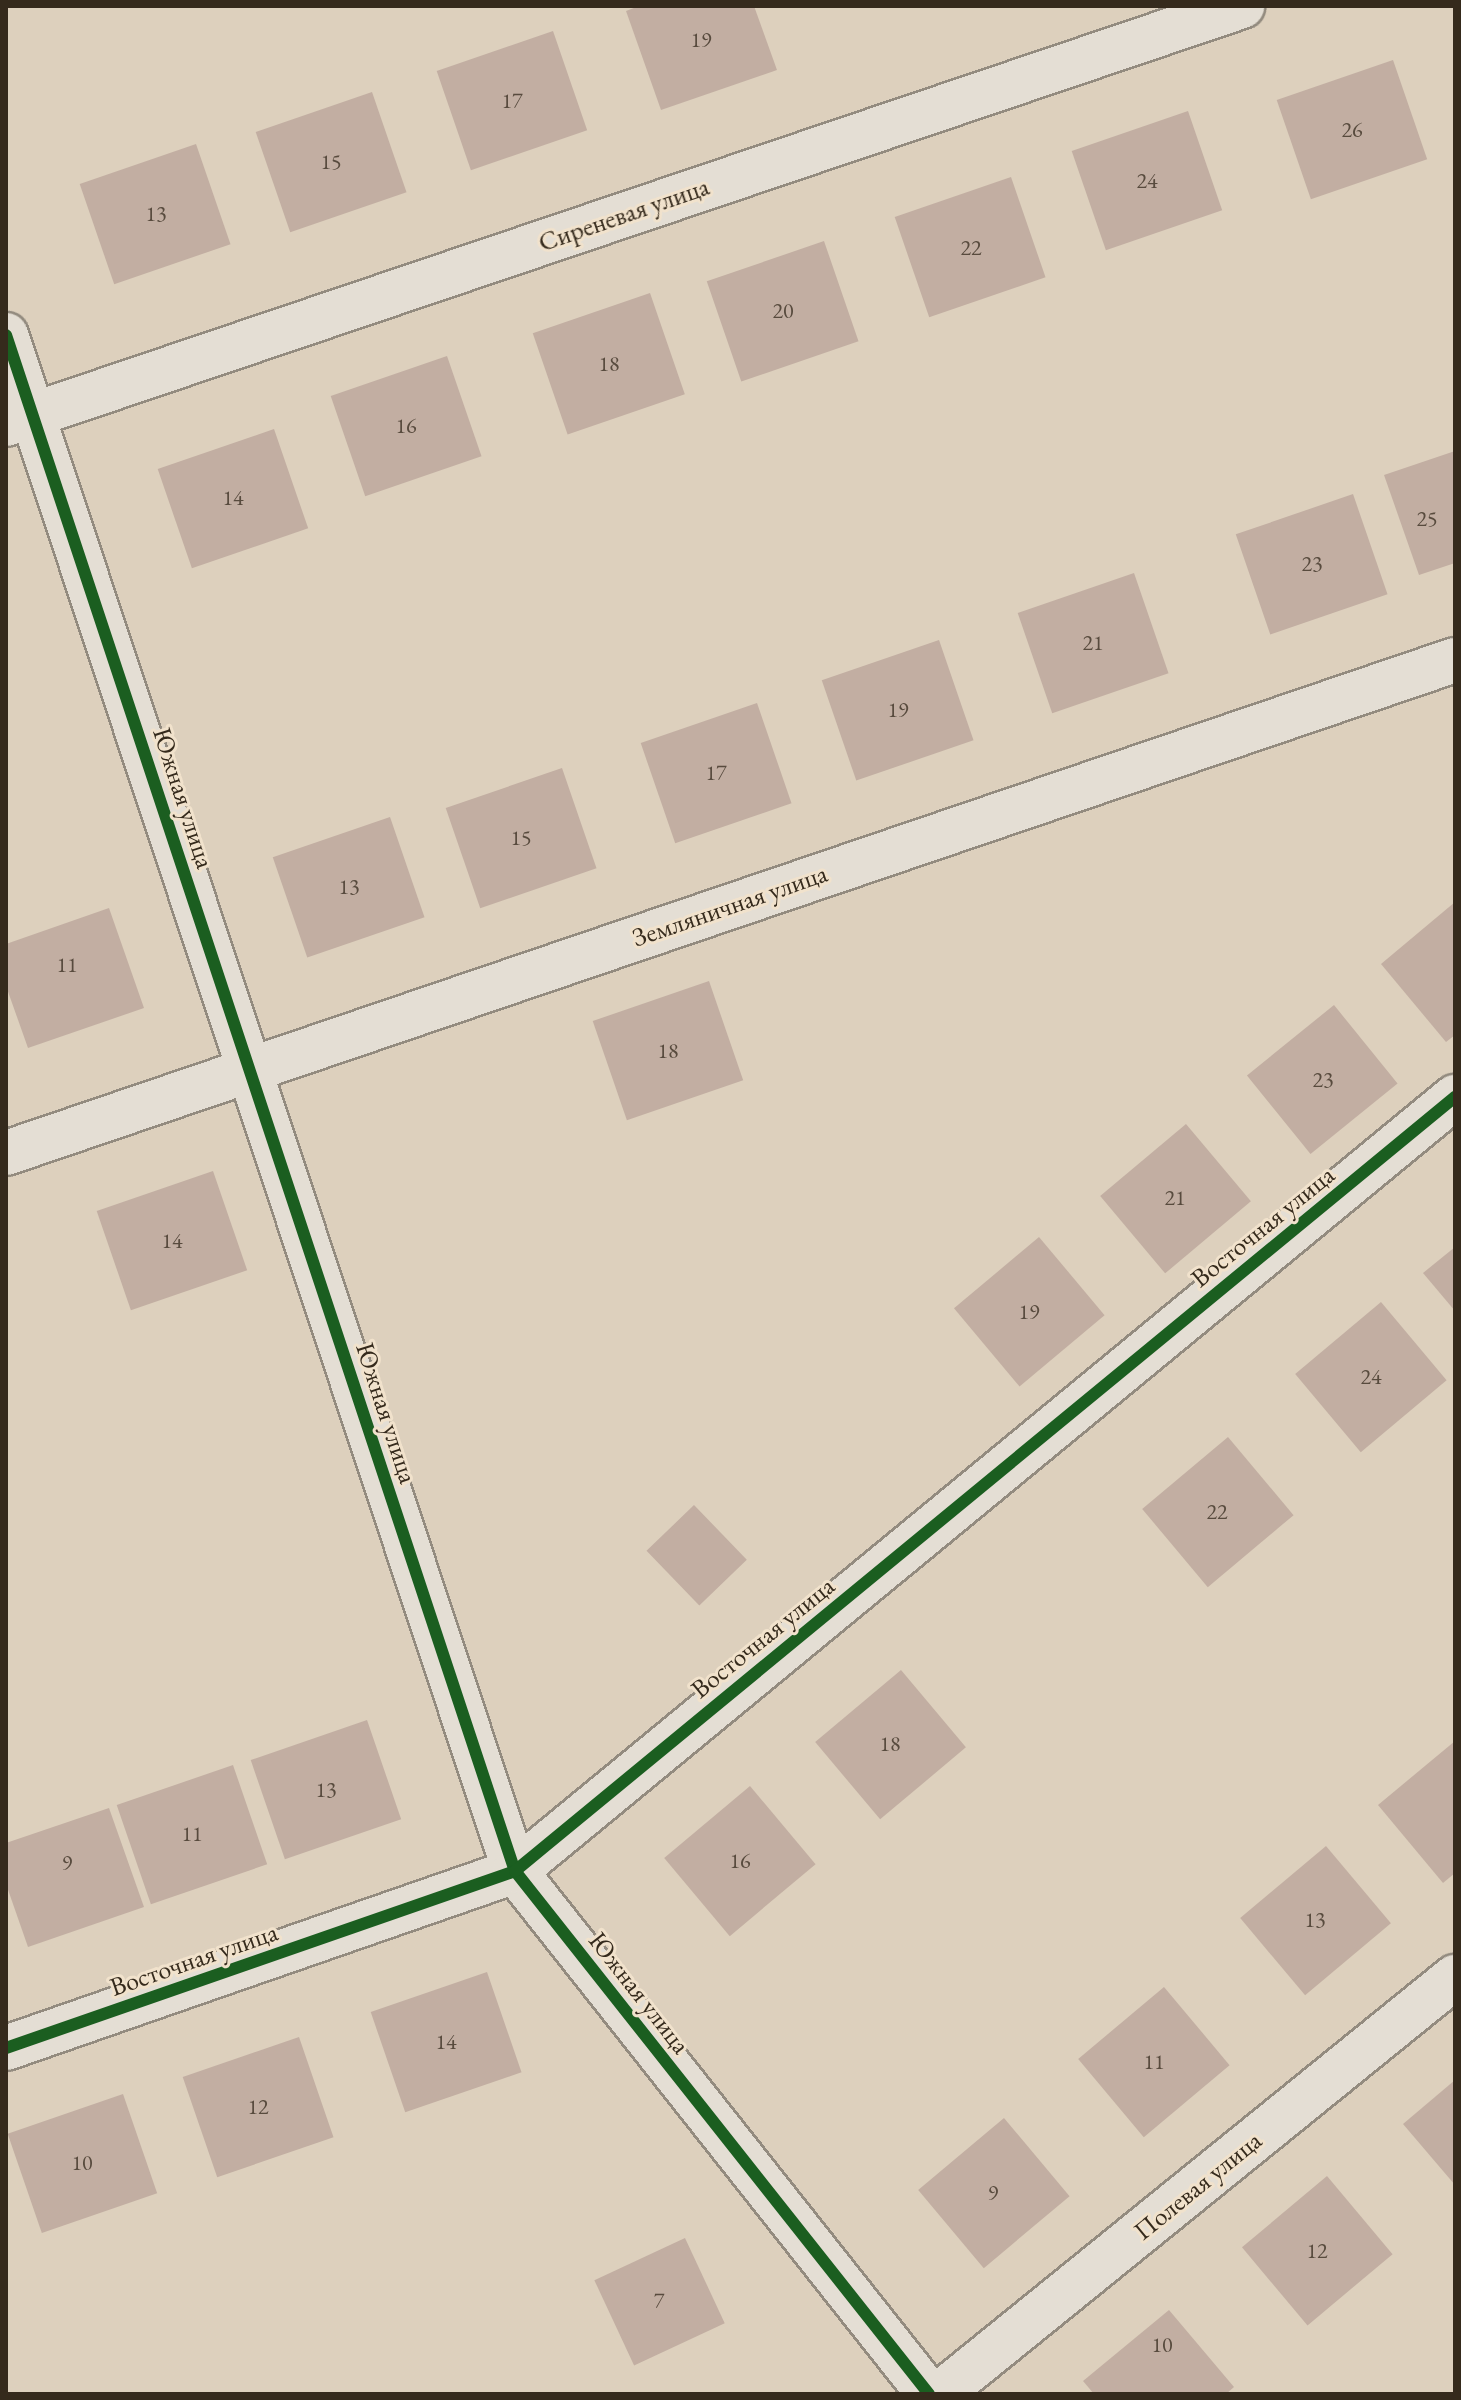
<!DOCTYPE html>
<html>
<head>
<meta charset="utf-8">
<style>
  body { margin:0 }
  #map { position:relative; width:1461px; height:2400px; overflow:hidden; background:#ddd0bd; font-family:"EB Garamond",serif }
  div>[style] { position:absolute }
  .building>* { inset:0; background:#c2aea2; transform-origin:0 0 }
  .roads { filter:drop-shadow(2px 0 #938b7f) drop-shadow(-2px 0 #938b7f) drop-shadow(0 2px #938b7f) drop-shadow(0 -2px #938b7f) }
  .minor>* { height:44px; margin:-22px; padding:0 22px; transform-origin:22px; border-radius:22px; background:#e4ded4 }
  .cycleway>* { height:12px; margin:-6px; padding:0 6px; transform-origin:6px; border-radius:6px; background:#1b5e20 }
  span { translate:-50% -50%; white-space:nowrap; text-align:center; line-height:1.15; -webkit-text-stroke:6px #f1e2cc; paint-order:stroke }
  .number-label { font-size:22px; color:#584b3e }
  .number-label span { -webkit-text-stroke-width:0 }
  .street-label { font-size:26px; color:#352a1c }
  .frame { position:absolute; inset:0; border:8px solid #352a1c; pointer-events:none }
</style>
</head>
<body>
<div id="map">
  <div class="building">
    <div style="clip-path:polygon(639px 6px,754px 6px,777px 70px,661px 110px,626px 11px)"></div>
    <div style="left:553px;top:31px;width:105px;height:123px;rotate:71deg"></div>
    <div style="left:1393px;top:60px;width:105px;height:123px;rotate:71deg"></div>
    <div style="left:372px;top:92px;width:106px;height:123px;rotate:71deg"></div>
    <div style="left:1188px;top:111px;width:105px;height:123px;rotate:71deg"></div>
    <div style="left:196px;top:144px;width:106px;height:123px;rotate:71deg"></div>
    <div style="left:1011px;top:177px;width:106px;height:123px;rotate:71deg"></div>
    <div style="left:824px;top:241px;width:106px;height:124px;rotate:71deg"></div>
    <div style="left:650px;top:293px;width:107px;height:124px;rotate:71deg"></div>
    <div style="left:447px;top:356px;width:106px;height:123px;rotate:71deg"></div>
    <div style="left:274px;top:429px;width:105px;height:123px;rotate:71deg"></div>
    <div style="clip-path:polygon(1455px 451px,1455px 563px,1419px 575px,1384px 475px)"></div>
    <div style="left:1353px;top:494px;width:106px;height:124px;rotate:71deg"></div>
    <div style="left:1134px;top:573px;width:106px;height:123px;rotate:71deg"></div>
    <div style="left:939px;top:640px;width:106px;height:124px;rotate:71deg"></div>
    <div style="left:757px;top:703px;width:106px;height:123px;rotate:71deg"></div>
    <div style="left:562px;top:768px;width:106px;height:123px;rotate:71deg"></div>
    <div style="left:390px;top:817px;width:106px;height:124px;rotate:71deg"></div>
    <div style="clip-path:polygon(1455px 902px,1455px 1035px,1446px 1042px,1381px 964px)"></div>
    <div style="clip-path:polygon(109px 908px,144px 1008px,28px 1048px,6px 986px,6px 944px)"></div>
    <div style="left:709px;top:981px;width:105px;height:123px;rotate:71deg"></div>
    <div style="left:1334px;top:1005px;width:101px;height:112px;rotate:51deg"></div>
    <div style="left:1186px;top:1124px;width:101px;height:112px;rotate:50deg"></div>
    <div style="left:213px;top:1171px;width:105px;height:123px;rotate:71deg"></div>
    <div style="left:1039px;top:1237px;width:102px;height:111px;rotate:50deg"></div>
    <div style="clip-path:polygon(1455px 1247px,1455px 1311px,1423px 1273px)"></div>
    <div style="left:1381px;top:1302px;width:102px;height:112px;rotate:50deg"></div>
    <div style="left:1228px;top:1437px;width:102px;height:112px;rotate:50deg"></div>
    <div style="left:694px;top:1505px;width:76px;height:66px;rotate:46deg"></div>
    <div style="left:901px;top:1670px;width:101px;height:112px;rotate:50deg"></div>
    <div style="left:367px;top:1720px;width:105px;height:123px;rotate:71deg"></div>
    <div style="clip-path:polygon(1455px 1741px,1455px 1873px,1443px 1883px,1378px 1805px)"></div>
    <div style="left:233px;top:1765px;width:105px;height:123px;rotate:71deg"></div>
    <div style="left:750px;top:1786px;width:102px;height:112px;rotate:50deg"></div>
    <div style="clip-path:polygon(109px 1808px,144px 1907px,28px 1947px,6px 1884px,6px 1843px)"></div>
    <div style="left:1326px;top:1846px;width:101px;height:112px;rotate:50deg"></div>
    <div style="left:487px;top:1972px;width:106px;height:123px;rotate:71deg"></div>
    <div style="left:1164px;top:1987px;width:102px;height:112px;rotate:50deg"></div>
    <div style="left:299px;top:2037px;width:106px;height:123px;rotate:71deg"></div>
    <div style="clip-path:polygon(1455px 2080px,1455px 2185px,1403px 2124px)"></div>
    <div style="left:123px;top:2094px;width:105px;height:122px;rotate:71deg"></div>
    <div style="left:1004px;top:2118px;width:102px;height:112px;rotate:50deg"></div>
    <div style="left:1327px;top:2176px;width:102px;height:111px;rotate:50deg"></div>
    <div style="left:685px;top:2238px;width:94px;height:100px;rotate:65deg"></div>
    <div style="clip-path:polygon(1169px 2310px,1234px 2387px,1226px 2394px,1094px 2394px,1083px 2381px)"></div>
  </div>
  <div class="roads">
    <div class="minor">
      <div style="left:6px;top:335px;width:1618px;rotate:71.67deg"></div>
      <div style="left:515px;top:1871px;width:667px;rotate:51.64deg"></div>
      <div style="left:6px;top:424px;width:1305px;rotate:-18.68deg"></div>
      <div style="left:6px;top:1153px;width:1531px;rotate:-18.79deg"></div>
      <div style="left:6px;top:2048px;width:539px;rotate:-19.17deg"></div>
      <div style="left:515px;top:1871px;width:1218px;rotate:-39.47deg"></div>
      <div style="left:940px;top:2394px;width:663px;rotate:-39deg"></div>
    </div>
  </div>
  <div class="cycleway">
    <div style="left:6px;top:335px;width:1618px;rotate:71.67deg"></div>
    <div style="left:515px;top:1871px;width:667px;rotate:51.64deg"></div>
    <div style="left:6px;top:2048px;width:539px;rotate:-19.17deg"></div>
    <div style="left:515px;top:1871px;width:1218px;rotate:-39.47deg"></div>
  </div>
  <div class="number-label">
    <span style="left:701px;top:40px">19</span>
    <span style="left:512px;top:101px">17</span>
    <span style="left:1352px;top:130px">26</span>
    <span style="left:331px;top:162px">15</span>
    <span style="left:1147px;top:181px">24</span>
    <span style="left:156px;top:214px">13</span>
    <span style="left:971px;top:248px">22</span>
    <span style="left:783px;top:311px">20</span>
    <span style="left:609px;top:364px">18</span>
    <span style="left:406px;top:426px">16</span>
    <span style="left:233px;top:498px">14</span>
    <span style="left:1427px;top:519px">25</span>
    <span style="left:1312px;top:564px">23</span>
    <span style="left:1093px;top:643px">21</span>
    <span style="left:898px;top:710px">19</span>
    <span style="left:716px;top:773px">17</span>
    <span style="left:521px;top:838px">15</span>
    <span style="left:349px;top:887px">13</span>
    <span style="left:67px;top:965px">11</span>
    <span style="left:668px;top:1051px">18</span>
    <span style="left:1323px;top:1080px">23</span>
    <span style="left:1175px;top:1198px">21</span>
    <span style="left:172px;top:1241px">14</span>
    <span style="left:1029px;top:1312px">19</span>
    <span style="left:1371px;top:1377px">24</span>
    <span style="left:1217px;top:1512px">22</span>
    <span style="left:890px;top:1744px">18</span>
    <span style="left:326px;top:1790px">13</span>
    <span style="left:192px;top:1834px">11</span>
    <span style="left:740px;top:1861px">16</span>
    <span style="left:67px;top:1863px">9</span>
    <span style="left:1315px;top:1920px">13</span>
    <span style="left:446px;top:2042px">14</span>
    <span style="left:1154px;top:2062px">11</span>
    <span style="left:258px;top:2107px">12</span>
    <span style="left:82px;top:2163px">10</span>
    <span style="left:993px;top:2193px">9</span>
    <span style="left:1317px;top:2251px">12</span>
    <span style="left:659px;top:2301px">7</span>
    <span style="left:1162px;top:2345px">10</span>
  </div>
  <div class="street-label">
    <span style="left:624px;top:215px;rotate:-19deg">Сиреневая улица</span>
    <span style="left:183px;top:798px;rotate:72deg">Южная улица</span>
    <span style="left:730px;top:906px;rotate:-19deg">Земляничная улица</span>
    <span style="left:1263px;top:1227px;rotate:-39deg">Восточная улица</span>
    <span style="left:386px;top:1413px;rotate:72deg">Южная улица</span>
    <span style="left:763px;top:1638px;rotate:-39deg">Восточная улица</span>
    <span style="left:194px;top:1960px;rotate:-19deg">Восточная улица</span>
    <span style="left:639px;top:1993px;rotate:52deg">Южная улица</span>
    <span style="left:1198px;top:2186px;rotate:-39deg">Полевая улица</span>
  </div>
  <div class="frame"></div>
</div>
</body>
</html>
